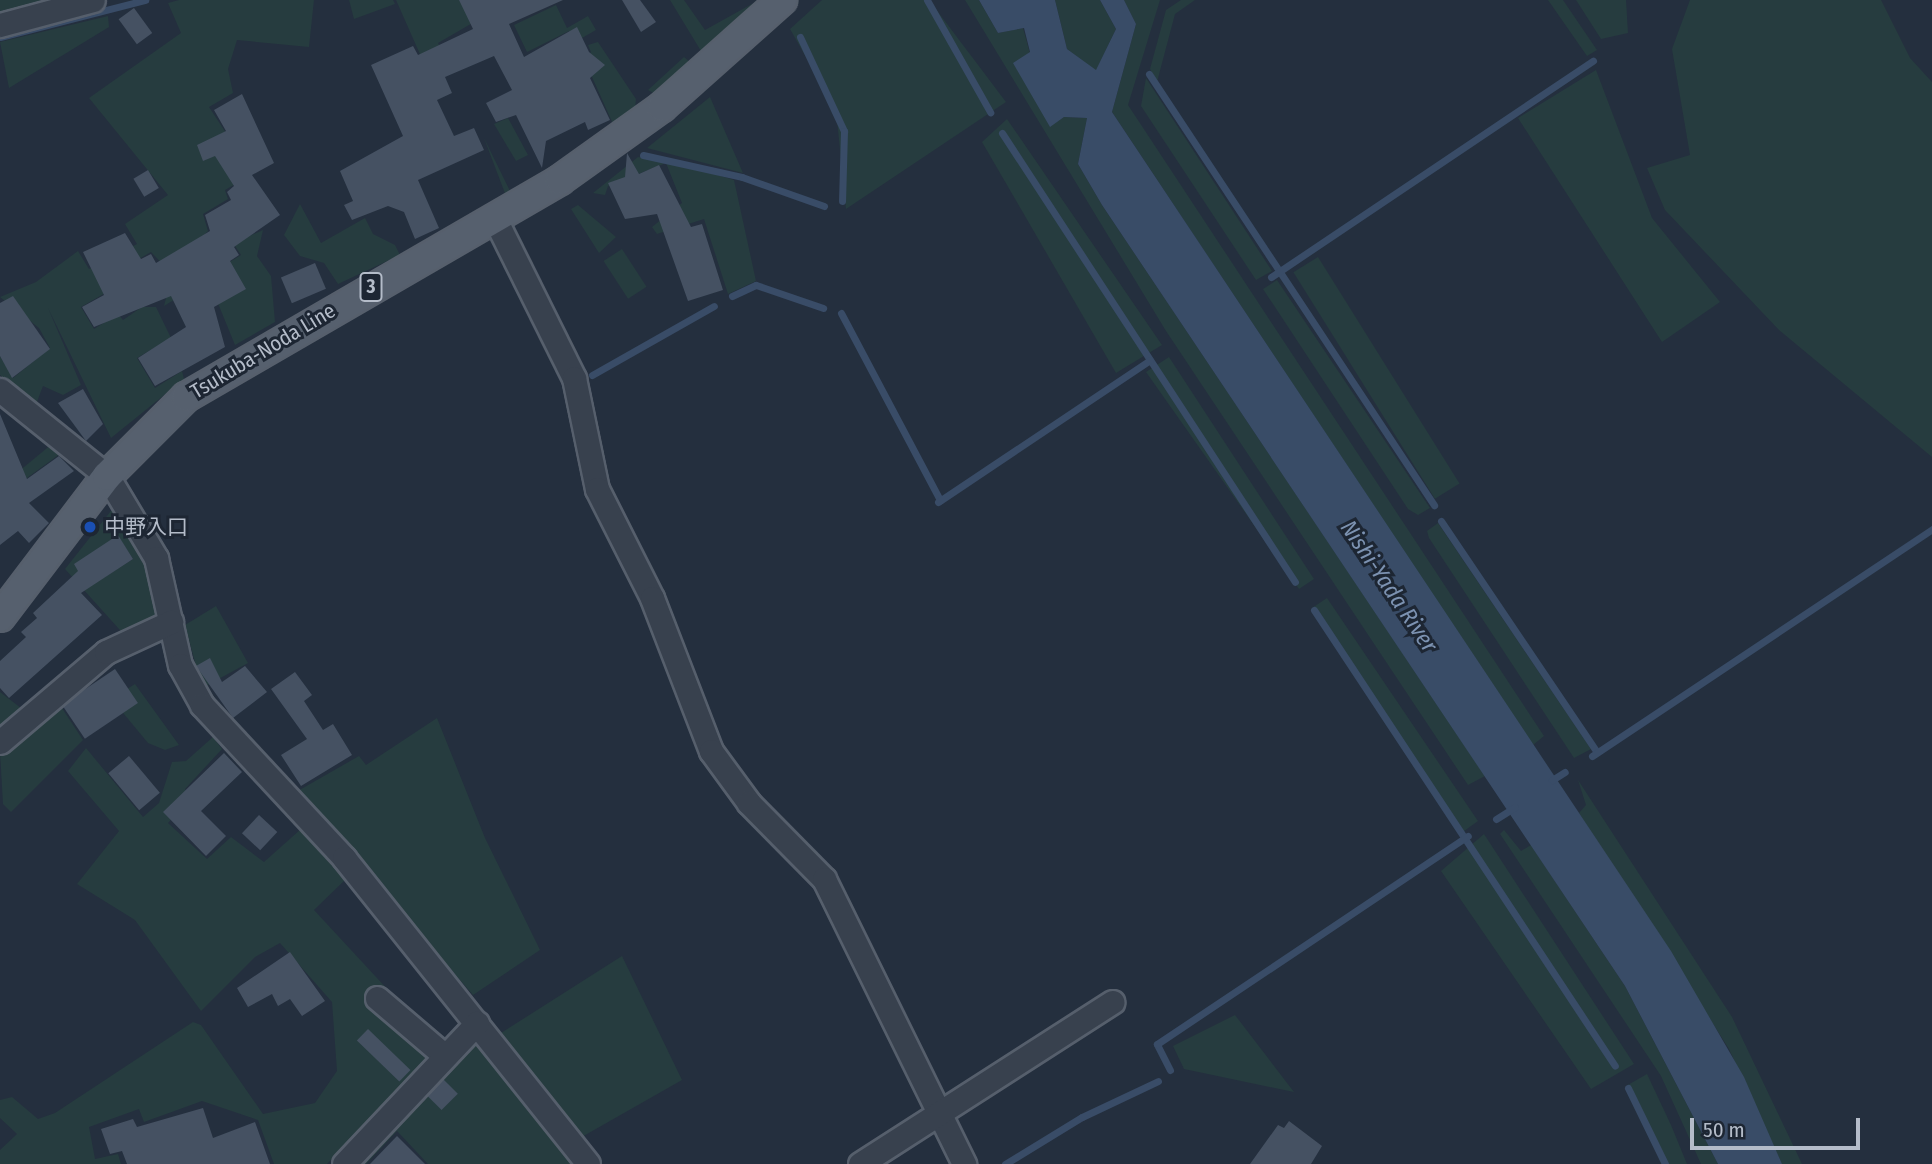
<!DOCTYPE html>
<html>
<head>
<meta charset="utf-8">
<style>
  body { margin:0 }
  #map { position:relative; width:1932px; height:1164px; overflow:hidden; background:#242f3e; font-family:"Fira Sans Condensed","Noto Sans JP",sans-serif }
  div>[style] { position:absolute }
  .green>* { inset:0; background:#263c3f; transform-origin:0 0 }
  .water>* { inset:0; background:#394c67 }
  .stream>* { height:7px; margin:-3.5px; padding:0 3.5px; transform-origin:3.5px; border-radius:3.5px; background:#394c67 }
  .building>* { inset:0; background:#455162; transform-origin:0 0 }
  .roads { filter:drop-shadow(2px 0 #565f6c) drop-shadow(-2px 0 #565f6c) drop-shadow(0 2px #565f6c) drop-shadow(0 -2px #565f6c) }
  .minor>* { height:23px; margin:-11.5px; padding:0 11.5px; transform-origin:11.5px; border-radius:11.5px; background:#38414e }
  .major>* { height:28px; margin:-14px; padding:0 14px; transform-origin:14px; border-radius:14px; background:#56606e }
  .dots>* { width:19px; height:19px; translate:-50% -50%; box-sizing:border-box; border:4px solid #1d2633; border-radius:50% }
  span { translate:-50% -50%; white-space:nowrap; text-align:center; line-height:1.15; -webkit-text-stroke:6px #1d2633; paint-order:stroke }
  .shield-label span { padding:2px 5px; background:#1d2633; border:2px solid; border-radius:5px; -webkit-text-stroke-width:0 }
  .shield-label { font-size:19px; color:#b4bcc9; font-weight:700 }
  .street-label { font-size:21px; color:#b4bcc9 }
  .poi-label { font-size:21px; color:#b4bcc9 }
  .left { translate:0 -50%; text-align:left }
  .water-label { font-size:23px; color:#7c92b1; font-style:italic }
  .scale { position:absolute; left:1690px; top:1118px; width:170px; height:32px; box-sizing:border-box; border:4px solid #b4bcc9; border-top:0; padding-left:9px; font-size:21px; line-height:24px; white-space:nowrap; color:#b4bcc9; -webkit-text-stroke:5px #1d2633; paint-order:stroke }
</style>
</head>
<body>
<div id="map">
  <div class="green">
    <div style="clip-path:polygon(0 0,56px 0,0 14px)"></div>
    <div style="clip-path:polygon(179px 0,314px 0,309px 47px,237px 40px,228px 69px,233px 93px,209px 107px,253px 174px,225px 190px,228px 199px,203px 214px,208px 231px,198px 241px,220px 268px,241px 255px,233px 243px,263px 230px,257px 256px,271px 276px,275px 322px,235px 345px,208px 279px,164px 306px,172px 274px,151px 252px,101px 281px,107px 292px,81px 307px,94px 329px,118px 314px,123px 320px,142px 307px,156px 307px,171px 338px,137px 358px,155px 388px,182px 371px,184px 379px,111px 438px,48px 308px,81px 385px,63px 395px,43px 386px,35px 407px,0 375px,0 356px,13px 378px,50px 348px,39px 328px,0 297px,36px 282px,78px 251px,89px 269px,137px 244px,125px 224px,168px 195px,89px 98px,181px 33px,168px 3px)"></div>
    <div style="clip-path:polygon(349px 0,393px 0,395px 4px,354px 19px)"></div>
    <div style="clip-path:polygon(396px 0,482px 0,488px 14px,438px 43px,442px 51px,427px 70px)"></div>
    <div style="clip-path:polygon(670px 0,684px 0,705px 30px,759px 0,704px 56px)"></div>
    <div style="clip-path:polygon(822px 0,929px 0,1006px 102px,846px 209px,836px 110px,790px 29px)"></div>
    <div style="clip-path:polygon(965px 0,979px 0,998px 33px,1023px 28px,1050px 126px,1064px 117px,1087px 118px,1078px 164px,1102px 205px,1485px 776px,1468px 785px,1166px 331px)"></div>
    <div style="clip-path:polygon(1055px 0,1100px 0,1116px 29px,1096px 71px,1067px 49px)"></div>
    <div style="clip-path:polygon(1124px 0,1160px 0,1128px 105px,1544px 736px,1533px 745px,1112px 112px,1136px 24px)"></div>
    <div style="clip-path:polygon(1181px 0,1195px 0,1175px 14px,1157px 82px,1150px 69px,1166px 10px)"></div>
    <div style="clip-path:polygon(1548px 0,1563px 0,1597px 50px,1587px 56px)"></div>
    <div style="clip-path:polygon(1576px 0,1626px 0,1628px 33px,1601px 39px)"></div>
    <div style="clip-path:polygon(1690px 0,1881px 0,1910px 58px,1932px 82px,1932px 457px,1779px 330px,1665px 210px,1647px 168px,1690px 155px,1672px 49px)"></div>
    <div style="clip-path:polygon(556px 5px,567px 28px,588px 16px,596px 30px,575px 42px,569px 31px,527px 52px,514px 25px)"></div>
    <div style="clip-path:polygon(108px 16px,109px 27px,9px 88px,0 42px)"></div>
    <div style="clip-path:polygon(598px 42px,636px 99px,635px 109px,613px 124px,584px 59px,591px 52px,588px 45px)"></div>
    <div style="clip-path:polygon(684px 57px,691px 63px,655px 94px,648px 90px)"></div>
    <div style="clip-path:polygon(1596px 70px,1652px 218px,1720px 302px,1662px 342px,1518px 118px)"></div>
    <div style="clip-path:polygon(1146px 78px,1272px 271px,1256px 280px,1141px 106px)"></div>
    <div style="clip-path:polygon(710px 97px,743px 173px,647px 148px)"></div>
    <div style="clip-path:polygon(508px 118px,528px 155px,516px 161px,494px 124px)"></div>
    <div style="clip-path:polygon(1007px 119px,1162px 345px,1116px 373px,982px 142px)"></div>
    <div style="clip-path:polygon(484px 138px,511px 193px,506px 196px)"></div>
    <div style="clip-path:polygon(638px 157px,679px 163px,734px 180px,756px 281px,728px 294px,704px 219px,657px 234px,652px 227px,682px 203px,666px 163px,608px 186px,605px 195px,593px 193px)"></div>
    <div style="clip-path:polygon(300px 204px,321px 243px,365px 218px,373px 234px,395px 245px,400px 255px,338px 284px,324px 263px,300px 256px,284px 235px)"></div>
    <div style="clip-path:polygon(578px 205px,616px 237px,599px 253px,571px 209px)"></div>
    <div style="left:622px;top:249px;width:45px;height:22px;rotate:57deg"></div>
    <div style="left:1318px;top:257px;width:267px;height:29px;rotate:58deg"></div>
    <div style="clip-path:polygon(1277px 280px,1430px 508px,1418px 515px,1408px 509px,1263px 289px)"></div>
    <div style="clip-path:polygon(1169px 357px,1314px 579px,1299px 589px,1146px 372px)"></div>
    <div style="clip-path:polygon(53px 443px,64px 451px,16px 486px,0 487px)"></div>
    <div style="clip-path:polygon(evenodd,114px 507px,147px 557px,165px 619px,128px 639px,65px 569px,114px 507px,118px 536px,133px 559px,89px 587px,118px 536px)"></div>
    <div style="clip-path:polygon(1438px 523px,1591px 749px,1574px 758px,1429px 538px,1427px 531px)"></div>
    <div style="clip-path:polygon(1327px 598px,1478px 821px,1460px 834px,1312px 608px)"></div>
    <div style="clip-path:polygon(216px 606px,248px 663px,202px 688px,185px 625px)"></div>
    <div style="clip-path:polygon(135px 684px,179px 745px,165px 750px,148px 743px,119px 708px,119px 694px)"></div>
    <div style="clip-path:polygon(0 692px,21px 708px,20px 717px,0 735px)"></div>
    <div style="clip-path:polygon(58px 702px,83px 740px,11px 812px,3px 804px,0 752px)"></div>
    <div style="clip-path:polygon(437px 718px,485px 838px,540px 950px,473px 995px,296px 792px,359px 756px,366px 765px)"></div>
    <div style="clip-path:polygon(213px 737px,222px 749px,185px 789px,190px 798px,168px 823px,207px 859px,231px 837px,264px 862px,301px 829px,347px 878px,314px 910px,440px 1046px,327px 1164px,274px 1164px,258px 1120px,202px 1101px,144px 1122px,139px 1109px,89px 1127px,95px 1159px,118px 1154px,121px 1164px,0 1164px,0 1150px,17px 1134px,0 1118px,0 1100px,12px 1097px,38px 1119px,55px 1113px,193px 1022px,201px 1025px,263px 1114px,315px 1103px,337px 1071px,332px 1002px,280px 943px,255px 957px,201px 1011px,135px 920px,77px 884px,119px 831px,68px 771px,86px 748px,143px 817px,159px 803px,172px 762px,186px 761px)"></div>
    <div style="clip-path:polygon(1578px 780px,1732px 1017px,1802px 1164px,1782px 1164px,1729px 1049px,1579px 813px,1586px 805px)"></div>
    <div style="clip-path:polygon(1504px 830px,1521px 851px,1531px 845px,1625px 986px,1718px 1164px,1701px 1164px,1661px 1076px,1500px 834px)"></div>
    <div style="clip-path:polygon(1484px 834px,1634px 1064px,1591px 1089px,1441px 871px)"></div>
    <div style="clip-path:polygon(622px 956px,682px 1080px,580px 1138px,501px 1033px)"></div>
    <div style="clip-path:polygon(1235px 1015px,1294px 1092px,1184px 1069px,1173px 1046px)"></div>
    <div style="clip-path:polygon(487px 1043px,572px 1164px,428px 1164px,397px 1131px,366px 1164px,357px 1164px,468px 1046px)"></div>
    <div style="clip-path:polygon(1647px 1074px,1671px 1125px,1687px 1164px,1663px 1164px,1626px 1086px)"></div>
  </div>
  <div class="water">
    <div style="clip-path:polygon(979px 0,1055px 0,1067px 49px,1096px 70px,1116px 29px,1100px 0,1124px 0,1136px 24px,1112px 112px,1671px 951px,1744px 1077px,1782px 1164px,1718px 1164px,1625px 986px,1102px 205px,1078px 164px,1087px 118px,1064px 117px,1050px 127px,1013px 63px,1030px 52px,1024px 28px,998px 33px)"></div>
  </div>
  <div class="stream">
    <div style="left:927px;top:0;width:129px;rotate:60.6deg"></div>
    <div style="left:0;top:37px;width:150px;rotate:-14.3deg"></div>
    <div style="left:800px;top:37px;width:104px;rotate:64.9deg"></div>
    <div style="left:844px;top:131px;width:70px;rotate:91.6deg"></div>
    <div style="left:1149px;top:74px;width:517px;rotate:56.53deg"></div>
    <div style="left:1002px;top:133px;width:536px;rotate:56.87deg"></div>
    <div style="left:643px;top:155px;width:101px;rotate:12.5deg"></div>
    <div style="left:742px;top:177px;width:87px;rotate:19.5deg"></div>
    <div style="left:1271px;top:277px;width:388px;rotate:-33.9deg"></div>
    <div style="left:732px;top:296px;width:26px;rotate:-25deg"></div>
    <div style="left:756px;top:285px;width:71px;rotate:18.9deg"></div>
    <div style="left:841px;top:313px;width:212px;rotate:62.1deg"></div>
    <div style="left:592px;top:375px;width:140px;rotate:-29.5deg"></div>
    <div style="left:938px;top:502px;width:255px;rotate:-33.8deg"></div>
    <div style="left:1441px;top:521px;width:279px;rotate:56deg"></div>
    <div style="left:1314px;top:610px;width:546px;rotate:56.57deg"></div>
    <div style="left:1592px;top:756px;width:409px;rotate:-33.7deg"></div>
    <div style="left:1552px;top:780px;width:15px;rotate:-32deg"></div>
    <div style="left:1496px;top:819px;width:22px;rotate:-32deg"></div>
    <div style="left:1170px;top:1070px;width:29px;rotate:-117deg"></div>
    <div style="left:1157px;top:1044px;width:374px;rotate:-33.8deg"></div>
    <div style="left:1628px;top:1088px;width:85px;rotate:64deg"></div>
    <div style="left:1005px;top:1164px;width:90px;rotate:-31.4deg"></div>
    <div style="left:1082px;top:1117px;width:84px;rotate:-25.3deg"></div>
  </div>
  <div class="building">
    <div style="clip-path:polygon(459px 0,563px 0,509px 24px,524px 57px,577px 27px,589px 52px,605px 65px,590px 78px,610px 120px,588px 130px,585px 122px,546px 141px,542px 168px,516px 115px,496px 122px,486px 103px,512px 90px,494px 56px,445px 77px,452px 93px,437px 100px,454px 136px,474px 128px,484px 150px,418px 180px,439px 228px,415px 239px,404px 212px,388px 206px,352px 220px,344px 205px,353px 201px,340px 171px,403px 136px,371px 65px,413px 46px,418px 55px,473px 29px)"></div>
    <div style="clip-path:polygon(622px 0,640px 0,656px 22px,641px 32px)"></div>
    <div style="left:134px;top:8px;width:31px;height:19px;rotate:54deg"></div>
    <div style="clip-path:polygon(242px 94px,274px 163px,252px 175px,280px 215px,234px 247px,239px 255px,230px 261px,246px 289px,214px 307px,225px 347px,155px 386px,138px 358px,186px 327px,171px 296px,94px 327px,82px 307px,104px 295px,83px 252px,125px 233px,141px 259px,151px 254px,156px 263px,210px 231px,205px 215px,231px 200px,227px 192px,234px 186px,215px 156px,203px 161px,197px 145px,226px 131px,214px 110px)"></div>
    <div style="clip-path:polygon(627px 153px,639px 174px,659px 165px,691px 227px,702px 224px,723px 290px,688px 301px,657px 214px,625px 219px,608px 183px,625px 177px)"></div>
    <div style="left:148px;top:170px;width:21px;height:17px;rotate:59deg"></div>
    <div style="left:315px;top:263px;width:28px;height:37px;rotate:67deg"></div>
    <div style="clip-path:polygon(13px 296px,50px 349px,12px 378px,0 356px,0 303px)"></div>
    <div style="clip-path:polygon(83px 389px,103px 424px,86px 441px,58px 403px)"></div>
    <div style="clip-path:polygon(0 414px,27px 479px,59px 456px,74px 471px,29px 503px,49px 523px,29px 543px,18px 531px,0 545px)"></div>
    <div style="clip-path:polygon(118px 535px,133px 559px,81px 593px,102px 615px,9px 698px,0 688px,0 661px,26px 637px,21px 632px,37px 618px,33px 613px,78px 571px,74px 564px)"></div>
    <div style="clip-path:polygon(210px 658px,222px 682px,245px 666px,267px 692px,233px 718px,196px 666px)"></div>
    <div style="left:115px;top:669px;width:41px;height:64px;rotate:56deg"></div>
    <div style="clip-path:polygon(295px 672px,312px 695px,304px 701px,323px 730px,333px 724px,352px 755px,301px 786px,281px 755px,307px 739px,271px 689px)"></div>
    <div style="clip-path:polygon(224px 753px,242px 772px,201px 811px,226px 836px,206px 856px,163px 812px)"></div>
    <div style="left:129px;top:756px;width:48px;height:27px;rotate:50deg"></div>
    <div style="left:259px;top:815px;width:25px;height:25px;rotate:43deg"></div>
    <div style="clip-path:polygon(290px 952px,325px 1001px,302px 1016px,290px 999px,278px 1006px,272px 994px,248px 1007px,237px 988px)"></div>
    <div style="left:368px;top:1029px;width:59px;height:16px;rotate:44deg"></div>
    <div style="left:443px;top:1079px;width:21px;height:23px;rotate:45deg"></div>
    <div style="clip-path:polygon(203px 1108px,213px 1138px,255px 1122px,270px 1164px,127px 1164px,122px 1151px,110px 1154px,101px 1129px,133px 1119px,137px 1127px)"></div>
    <div style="clip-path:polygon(1289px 1121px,1322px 1146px,1311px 1164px,1250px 1164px,1278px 1125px,1284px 1128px)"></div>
    <div style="clip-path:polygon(397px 1136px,425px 1164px,370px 1164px)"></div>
  </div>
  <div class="roads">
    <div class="minor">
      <div style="left:0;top:25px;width:96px;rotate:-15deg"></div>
      <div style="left:495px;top:219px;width:178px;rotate:63.6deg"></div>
      <div style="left:574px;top:378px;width:113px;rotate:78.3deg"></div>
      <div style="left:597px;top:489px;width:122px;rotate:63.2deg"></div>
      <div style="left:652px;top:598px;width:164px;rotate:68.9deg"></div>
      <div style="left:711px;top:751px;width:64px;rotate:53.8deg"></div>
      <div style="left:749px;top:803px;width:107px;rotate:45.4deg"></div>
      <div style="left:824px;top:879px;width:318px;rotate:63.8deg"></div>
      <div style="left:0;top:390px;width:137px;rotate:38.8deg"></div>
      <div style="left:107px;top:476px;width:96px;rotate:59.1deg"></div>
      <div style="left:156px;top:558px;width:110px;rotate:77.4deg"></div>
      <div style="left:180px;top:665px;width:46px;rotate:61.2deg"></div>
      <div style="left:202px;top:705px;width:209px;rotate:47.1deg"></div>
      <div style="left:344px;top:858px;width:391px;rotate:51.4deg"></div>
      <div style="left:0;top:742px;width:139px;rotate:-40.3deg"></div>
      <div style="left:106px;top:652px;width:72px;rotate:-24.8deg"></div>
      <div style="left:377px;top:998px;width:89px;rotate:40.5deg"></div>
      <div style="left:344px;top:1164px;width:194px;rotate:-46.7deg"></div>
      <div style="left:860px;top:1164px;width:300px;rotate:-32.7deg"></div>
    </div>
    <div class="major">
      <div style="left:0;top:617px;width:177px;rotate:-52.8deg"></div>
      <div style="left:107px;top:476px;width:112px;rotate:-45deg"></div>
      <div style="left:186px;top:397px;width:432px;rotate:-30.1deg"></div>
      <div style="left:560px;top:180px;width:125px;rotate:-35.6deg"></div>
      <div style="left:662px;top:107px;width:161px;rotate:-41.7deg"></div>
    </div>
  </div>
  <div class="dots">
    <div style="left:90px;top:527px;background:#1a4fb4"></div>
  </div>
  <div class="shield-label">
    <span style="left:371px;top:287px">3</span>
  </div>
  <div class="street-label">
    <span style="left:263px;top:351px;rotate:-31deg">Tsukuba-Noda Line</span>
  </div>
  <div class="poi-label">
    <span class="left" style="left:104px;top:527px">中野入口</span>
  </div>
  <div class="water-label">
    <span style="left:1389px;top:586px;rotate:56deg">Nishi-Yada River</span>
  </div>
  <div class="scale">50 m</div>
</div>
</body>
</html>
